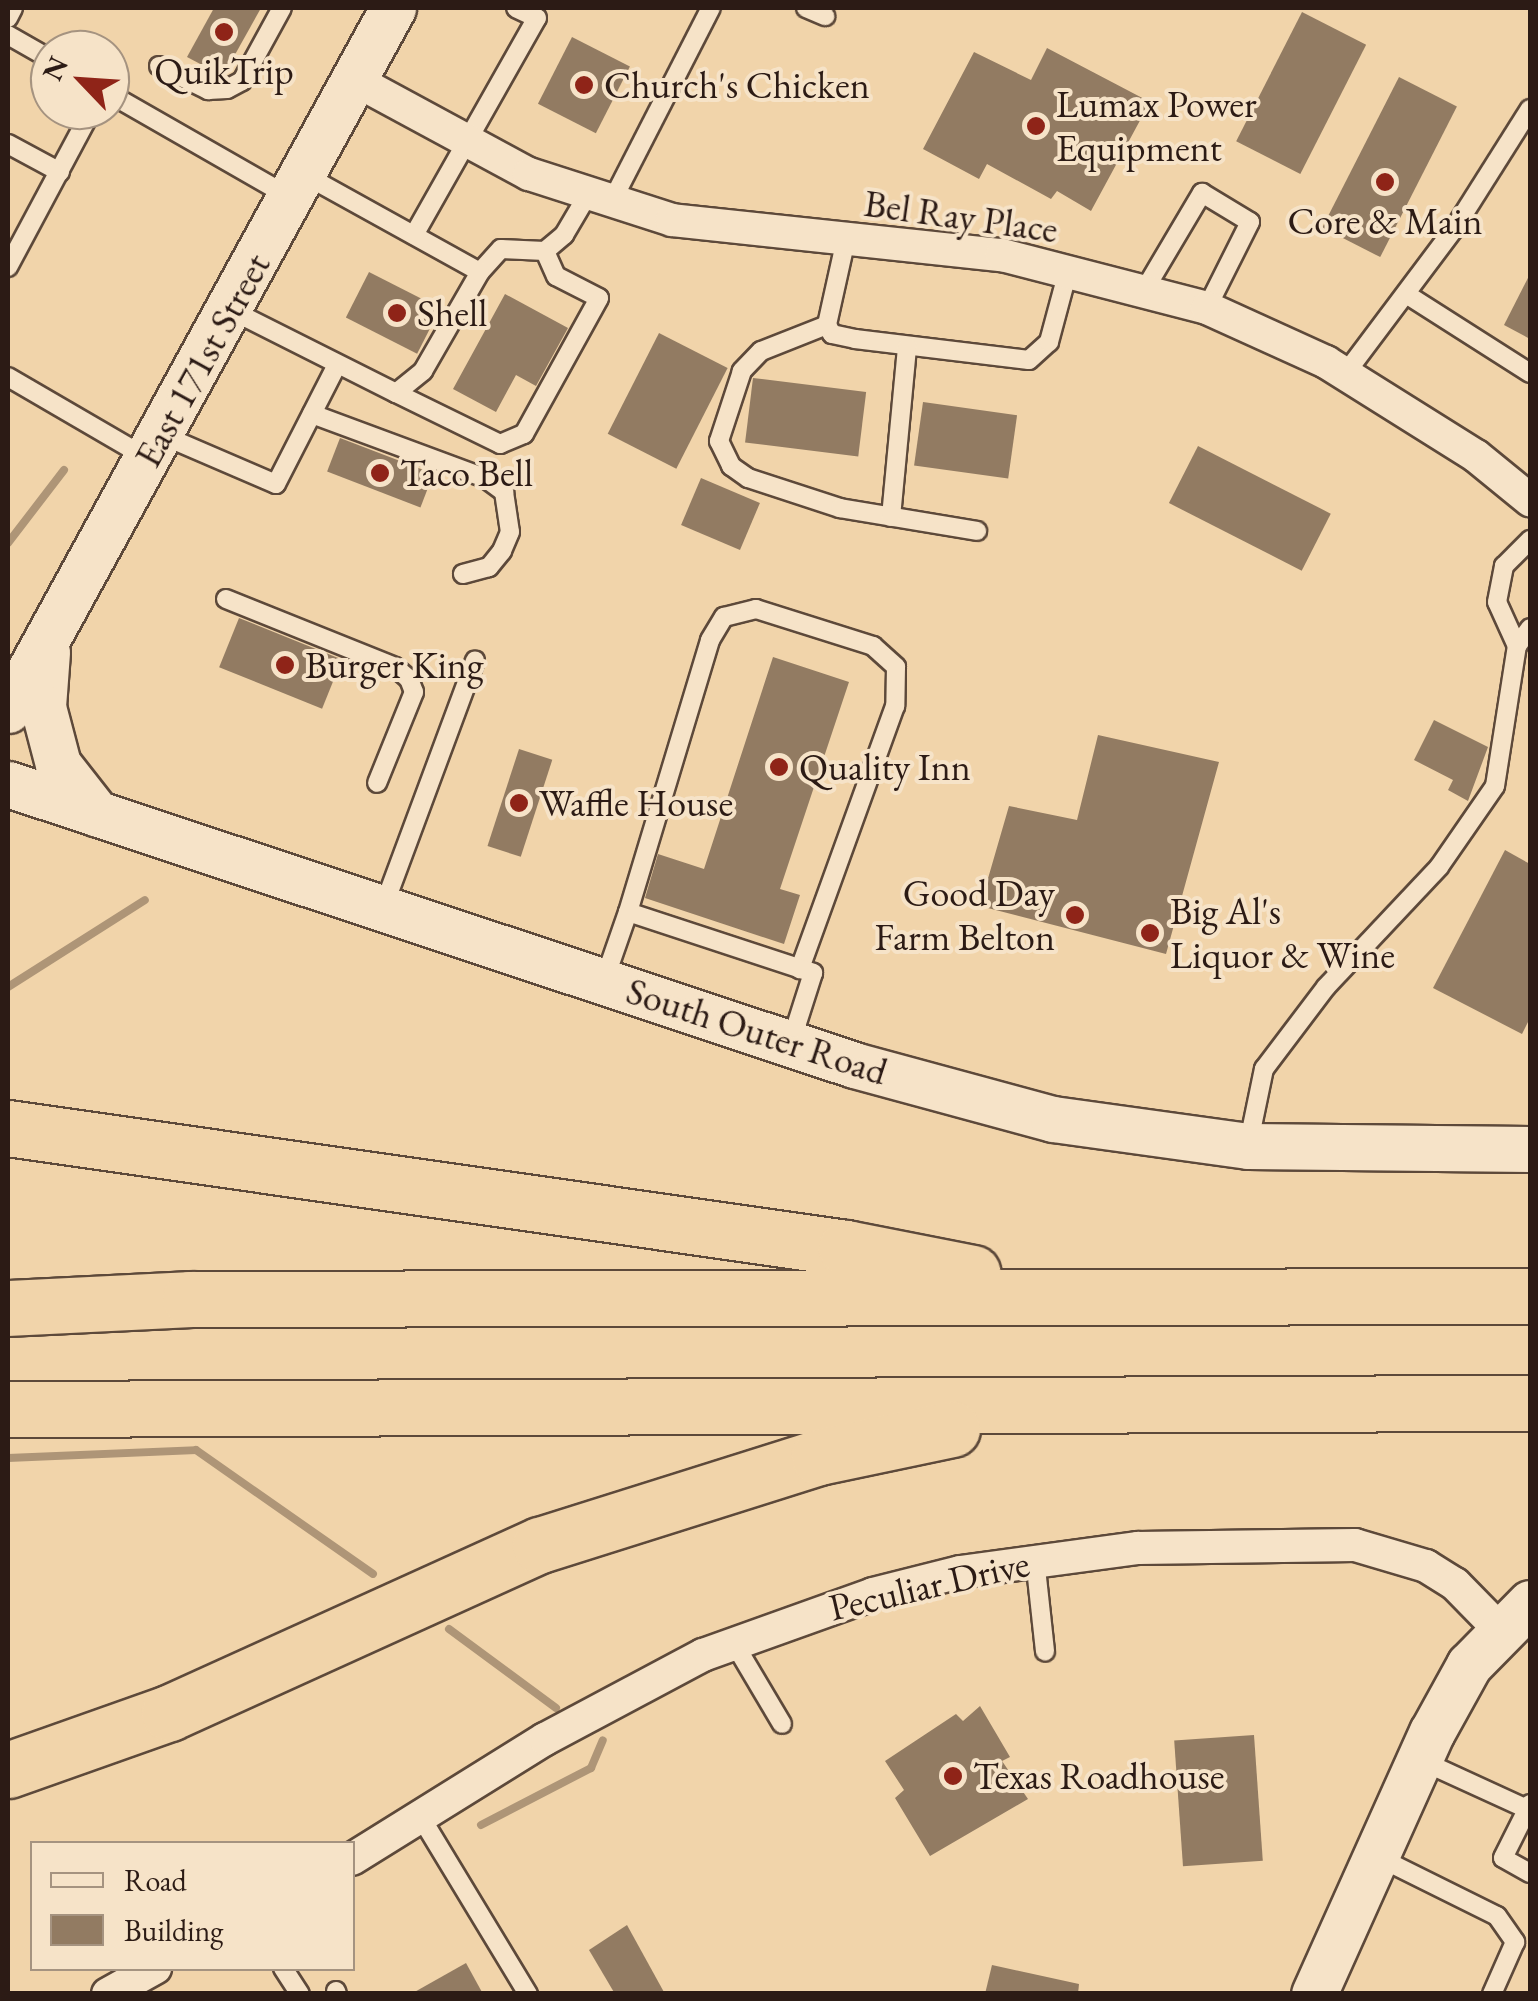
<!DOCTYPE html>
<html>
<head>
<meta charset="utf-8">
<style>
  body { margin:0 }
  #map { position:relative; width:1538px; height:2001px; overflow:hidden; background:#f1d4aa; font-family:"EB Garamond",serif }
  div>[style] { position:absolute }
  .stream>* { height:8px; margin:-4px; padding:0 4px; transform-origin:4px; border-radius:4px; background:#ae9577 }
  .building>* { inset:0; background:#927b62; transform-origin:0 0 }
  .roads { filter:drop-shadow(2px 0 #5d493a) drop-shadow(-2px 0 #5d493a) drop-shadow(0 2px #5d493a) drop-shadow(0 -2px #5d493a) }
  .lane>* { height:18px; margin:-9px; padding:0 9px; transform-origin:9px; border-radius:9px; background:#f6e3c8 }
  .street>* { height:32px; margin:-16px; padding:0 16px; transform-origin:16px; border-radius:16px; background:#f6e3c8 }
  .secondary>* { height:45px; margin:-22.5px; padding:0 22.5px; transform-origin:22.5px; border-radius:22.5px; background:#f6e3c8 }
  .highway>* { height:55px; margin:-27.5px; padding:0 27.5px; transform-origin:27.5px; border-radius:27.5px; background:#f1d4aa }
  .dots>* { width:28px; height:28px; translate:-50% -50%; box-sizing:border-box; border:5px solid #f6e3c8; border-radius:50% }
  span { translate:-50% -50%; white-space:nowrap; text-align:center; line-height:1.15; -webkit-text-stroke:8px #f6e3c8; paint-order:stroke }
  .poi-label { font-size:38px; color:#2c1b15 }
  .left { translate:0 -50%; text-align:left }
  .right { translate:-100% -50%; text-align:right }
  .street-label { font-size:38px; color:#2c1b15 }
  .frame { position:absolute; inset:0; border:10px solid #2c1b15; pointer-events:none }
  .legend { position:absolute; left:30px; top:1841px; width:325px; height:130px; box-sizing:border-box; background:#f6e3c8; border:2px solid #a59380; margin:0; padding:12px 18px; list-style:none; font-size:30px; color:#2c1b15 }
  .legend li { display:flex; align-items:center; gap:20px; height:50px }
  .legend b { width:50px; border:2px solid #a59380 }
  .north { position:absolute; left:30px; top:30px; width:100px; height:100px; box-sizing:border-box; background:#f6e3c8; border:2px solid #a59380; border-radius:50%; rotate:295deg; font-size:28px; font-weight:700; line-height:40px; text-align:center; color:#2c1b15 }
  .north::after { content:''; display:block; margin:auto; width:35px; height:45px; background:#8f2418; clip-path:polygon(50% 0,100% 100%,50% 72%,0 100%) }
</style>
</head>
<body>
<div id="map">
  <div class="stream">
    <div style="left:8px;top:543px;width:92px;rotate:-52.5deg"></div>
    <div style="left:8px;top:987px;width:162px;rotate:-32.4deg"></div>
    <div style="left:8px;top:1458px;width:188px;rotate:-2.4deg"></div>
    <div style="left:196px;top:1450px;width:216px;rotate:35deg"></div>
    <div style="left:449px;top:1629px;width:133px;rotate:36.4deg"></div>
    <div style="left:481px;top:1825px;width:124px;rotate:-27.4deg"></div>
    <div style="left:591px;top:1768px;width:30px;rotate:-67deg"></div>
  </div>
  <div class="building">
    <div style="clip-path:polygon(214px 8px,261px 8px,223px 76px,187px 57px)"></div>
    <div style="left:1302px;top:12px;width:72px;height:145px;rotate:27deg"></div>
    <div style="left:572px;top:37px;width:65px;height:75px;rotate:27deg"></div>
    <div style="clip-path:polygon(1047px 48px,1150px 102px,1091px 211px,1057px 191px,1051px 199px,987px 164px,979px 179px,923px 149px,974px 52px,1031px 80px)"></div>
    <div style="left:1399px;top:77px;width:65px;height:169px;rotate:27deg"></div>
    <div style="left:369px;top:272px;width:80px;height:51px;rotate:27deg"></div>
    <div style="clip-path:polygon(1530px 274px,1530px 339px,1504px 325px)"></div>
    <div style="clip-path:polygon(505px 294px,568px 328px,536px 386px,516px 375px,496px 412px,453px 389px)"></div>
    <div style="left:659px;top:333px;width:77px;height:113px;rotate:27deg"></div>
    <div style="left:753px;top:378px;width:114px;height:65px;rotate:7deg"></div>
    <div style="left:923px;top:402px;width:95px;height:64px;rotate:8deg"></div>
    <div style="left:340px;top:438px;width:100px;height:36px;rotate:21deg"></div>
    <div style="left:1198px;top:446px;width:149px;height:64px;rotate:27deg"></div>
    <div style="left:701px;top:478px;width:64px;height:51px;rotate:23deg"></div>
    <div style="left:239px;top:618px;width:111px;height:53px;rotate:22deg"></div>
    <div style="clip-path:polygon(773px 657px,849px 682px,780px 889px,800px 895px,784px 944px,645px 898px,658px 854px,704px 869px)"></div>
    <div style="clip-path:polygon(1434px 720px,1488px 747px,1468px 801px,1448px 790px,1453px 780px,1414px 760px)"></div>
    <div style="clip-path:polygon(1098px 735px,1219px 762px,1166px 954px,980px 906px,1009px 806px,1077px 820px)"></div>
    <div style="left:519px;top:749px;width:35px;height:102px;rotate:18deg"></div>
    <div style="clip-path:polygon(1505px 850px,1530px 864px,1530px 1018px,1522px 1034px,1433px 988px)"></div>
    <div style="clip-path:polygon(980px 1706px,1010px 1757px,1002px 1761px,1028px 1799px,930px 1856px,895px 1798px,904px 1790px,885px 1761px,956px 1714px,963px 1721px)"></div>
    <div style="left:1254px;top:1735px;width:126px;height:80px;rotate:86deg"></div>
    <div style="clip-path:polygon(627px 1925px,665px 1994px,615px 1994px,589px 1950px)"></div>
    <div style="clip-path:polygon(466px 1963px,483px 1994px,411px 1994px)"></div>
    <div style="clip-path:polygon(992px 1965px,1079px 1984px,1078px 1994px,985px 1994px)"></div>
  </div>
  <div class="roads">
    <div class="lane">
      <div style="left:806px;top:8px;width:21px;rotate:23deg"></div>
      <div style="left:8px;top:18px;width:11px;rotate:-63deg"></div>
      <div style="left:8px;top:35px;width:48px;rotate:29.7deg"></div>
      <div style="left:159px;top:66px;width:55px;rotate:26.1deg"></div>
      <div style="left:208px;top:90px;width:19px;rotate:-3deg"></div>
      <div style="left:227px;top:89px;width:17px;rotate:-28deg"></div>
      <div style="left:242px;top:81px;width:83px;rotate:-61.3deg"></div>
      <div style="left:110px;top:94px;width:207px;rotate:29.8deg"></div>
      <div style="left:8px;top:144px;width:59px;rotate:28.3deg"></div>
      <div style="left:611px;top:203px;width:219px;rotate:-62.9deg"></div>
      <div style="left:414px;top:235px;width:249px;rotate:-60.5deg"></div>
      <div style="left:537px;top:18px;width:23px;rotate:-155deg"></div>
      <div style="left:846px;top:239px;width:88px;rotate:102.5deg"></div>
      <div style="left:827px;top:325px;width:10px;rotate:61deg"></div>
      <div style="left:832px;top:334px;width:24px;rotate:12deg"></div>
      <div style="left:855px;top:339px;width:175px;rotate:6.9deg"></div>
      <div style="left:1029px;top:360px;width:27px;rotate:-42deg"></div>
      <div style="left:1049px;top:342px;width:73px;rotate:-75deg"></div>
      <div style="left:8px;top:267px;width:178px;rotate:-61.9deg"></div>
      <div style="left:480px;top:272px;width:31px;rotate:-48deg"></div>
      <div style="left:501px;top:249px;width:44px;rotate:2.6deg"></div>
      <div style="left:545px;top:251px;width:25px;rotate:-40deg"></div>
      <div style="left:564px;top:235px;width:45px;rotate:-59.5deg"></div>
      <div style="left:1145px;top:289px;width:112px;rotate:-59.3deg"></div>
      <div style="left:1202px;top:193px;width:56px;rotate:31.1deg"></div>
      <div style="left:1250px;top:222px;width:96px;rotate:116.6deg"></div>
      <div style="left:1406px;top:294px;width:147px;rotate:32.5deg"></div>
      <div style="left:231px;top:310px;width:185px;rotate:26.7deg"></div>
      <div style="left:396px;top:393px;width:35px;rotate:-39deg"></div>
      <div style="left:423px;top:371px;width:114px;rotate:-60.1deg"></div>
      <div style="left:480px;top:272px;width:202px;rotate:-151deg"></div>
      <div style="left:827px;top:325px;width:71px;rotate:158.5deg"></div>
      <div style="left:761px;top:351px;width:28px;rotate:134deg"></div>
      <div style="left:742px;top:371px;width:74px;rotate:108.2deg"></div>
      <div style="left:719px;top:441px;width:28px;rotate:64deg"></div>
      <div style="left:731px;top:466px;width:21px;rotate:35deg"></div>
      <div style="left:748px;top:478px;width:97px;rotate:18.1deg"></div>
      <div style="left:840px;top:508px;width:139px;rotate:9.5deg"></div>
      <div style="left:1345px;top:374px;width:181px;rotate:-53.1deg"></div>
      <div style="left:1454px;top:229px;width:142px;rotate:-57.7deg"></div>
      <div style="left:8px;top:377px;width:157px;rotate:30.2deg"></div>
      <div style="left:396px;top:393px;width:116px;rotate:26.1deg"></div>
      <div style="left:500px;top:444px;width:26px;rotate:-23deg"></div>
      <div style="left:524px;top:434px;width:155px;rotate:-61.1deg"></div>
      <div style="left:599px;top:298px;width:48px;rotate:-152.9deg"></div>
      <div style="left:556px;top:276px;width:27px;rotate:-114deg"></div>
      <div style="left:312px;top:414px;width:184px;rotate:20.3deg"></div>
      <div style="left:485px;top:478px;width:24px;rotate:36deg"></div>
      <div style="left:504px;top:492px;width:40px;rotate:81.5deg"></div>
      <div style="left:510px;top:532px;width:21px;rotate:113deg"></div>
      <div style="left:502px;top:551px;width:21px;rotate:129deg"></div>
      <div style="left:489px;top:567px;width:27px;rotate:165deg"></div>
      <div style="left:162px;top:435px;width:124px;rotate:23.3deg"></div>
      <div style="left:276px;top:484px;width:134px;rotate:-62.9deg"></div>
      <div style="left:891px;top:517px;width:171px;rotate:-84.6deg"></div>
      <div style="left:226px;top:599px;width:182px;rotate:21.9deg"></div>
      <div style="left:395px;top:667px;width:18px;rotate:41deg"></div>
      <div style="left:409px;top:679px;width:14px;rotate:69deg"></div>
      <div style="left:414px;top:692px;width:98px;rotate:112.1deg"></div>
      <div style="left:1517px;top:646px;width:48px;rotate:-114.4deg"></div>
      <div style="left:1497px;top:602px;width:37px;rotate:-79deg"></div>
      <div style="left:1504px;top:566px;width:37px;rotate:-45deg"></div>
      <div style="left:383px;top:908px;width:264px;rotate:-69.6deg"></div>
      <div style="left:628px;top:912px;width:284px;rotate:-73.2deg"></div>
      <div style="left:710px;top:640px;width:27px;rotate:-59deg"></div>
      <div style="left:724px;top:617px;width:33px;rotate:-14deg"></div>
      <div style="left:756px;top:609px;width:123px;rotate:17.5deg"></div>
      <div style="left:873px;top:646px;width:31px;rotate:42deg"></div>
      <div style="left:896px;top:667px;width:39px;rotate:91deg"></div>
      <div style="left:895px;top:706px;width:280px;rotate:109.9deg"></div>
      <div style="left:604px;top:981px;width:73px;rotate:-70.8deg"></div>
      <div style="left:628px;top:912px;width:195px;rotate:18.2deg"></div>
      <div style="left:813px;top:973px;width:72px;rotate:107.7deg"></div>
      <div style="left:1248px;top:1146px;width:79px;rotate:-78.3deg"></div>
      <div style="left:1264px;top:1069px;width:103px;rotate:-52.9deg"></div>
      <div style="left:1326px;top:987px;width:165px;rotate:-46.7deg"></div>
      <div style="left:1439px;top:867px;width:98px;rotate:-55.3deg"></div>
      <div style="left:1495px;top:786px;width:142px;rotate:-81.1deg"></div>
      <div style="left:1517px;top:646px;width:22px;rotate:-54deg"></div>
      <div style="left:1035px;top:1559px;width:93px;rotate:83.8deg"></div>
      <div style="left:734px;top:1643px;width:94px;rotate:59.3deg"></div>
      <div style="left:1420px;top:1760px;width:115px;rotate:24.6deg"></div>
      <div style="left:1530px;top:1804px;width:60px;rotate:116.6deg"></div>
      <div style="left:1503px;top:1858px;width:31px;rotate:29deg"></div>
      <div style="left:422px;top:1819px;width:205px;rotate:58.8deg"></div>
      <div style="left:1376px;top:1856px;width:135px;rotate:26.4deg"></div>
      <div style="left:1497px;top:1916px;width:32px;rotate:55deg"></div>
      <div style="left:1515px;top:1942px;width:57px;rotate:113.9deg"></div>
      <div style="left:283px;top:1968px;width:31px;rotate:57deg"></div>
      <div style="left:336px;top:1991px;width:3px;rotate:72deg"></div>
    </div>
    <div class="street">
      <div style="left:353px;top:79px;width:200px;rotate:28.4deg"></div>
      <div style="left:529px;top:174px;width:150px;rotate:17.8deg"></div>
      <div style="left:672px;top:220px;width:332px;rotate:6.1deg"></div>
      <div style="left:1002px;top:255px;width:212px;rotate:14.5deg"></div>
      <div style="left:1207px;top:308px;width:131px;rotate:24.4deg"></div>
      <div style="left:1326px;top:362px;width:177px;rotate:32.1deg"></div>
      <div style="left:1476px;top:456px;width:70px;rotate:39.2deg"></div>
      <div style="left:352px;top:1859px;width:227px;rotate:-31.9deg"></div>
      <div style="left:545px;top:1739px;width:179px;rotate:-28deg"></div>
      <div style="left:703px;top:1655px;width:181px;rotate:-19.7deg"></div>
      <div style="left:873px;top:1594px;width:90px;rotate:-14.2deg"></div>
      <div style="left:960px;top:1572px;width:180px;rotate:-7.7deg"></div>
      <div style="left:1138px;top:1548px;width:217px;rotate:-0.8deg"></div>
      <div style="left:1355px;top:1545px;width:74px;rotate:16.5deg"></div>
      <div style="left:1426px;top:1566px;width:34px;rotate:32deg"></div>
      <div style="left:1455px;top:1584px;width:63px;rotate:45.6deg"></div>
      <div style="left:108px;top:1994px;width:54px;rotate:-29deg"></div>
    </div>
    <div class="secondary">
      <div style="left:47px;top:652px;width:55px;rotate:94.2deg"></div>
      <div style="left:43px;top:707px;width:59px;rotate:75.3deg"></div>
      <div style="left:58px;top:764px;width:63px;rotate:52deg"></div>
      <div style="left:8px;top:710px;width:801px;rotate:-61.26deg"></div>
      <div style="left:8px;top:784px;width:891px;rotate:18.37deg"></div>
      <div style="left:854px;top:1065px;width:206px;rotate:15.2deg"></div>
      <div style="left:1053px;top:1119px;width:197px;rotate:7.9deg"></div>
      <div style="left:1248px;top:1146px;width:282px;rotate:0.6deg"></div>
      <div style="left:1314px;top:1994px;width:287px;rotate:-65.8deg"></div>
      <div style="left:1432px;top:1732px;width:77px;rotate:-61.1deg"></div>
      <div style="left:1469px;top:1665px;width:87px;rotate:-45.5deg"></div>
    </div>
    <div class="highway">
      <div style="left:8px;top:1128px;width:847px;rotate:8.15deg"></div>
      <div style="left:846px;top:1248px;width:129px;rotate:11.1deg"></div>
      <div style="left:8px;top:1308px;width:182px;rotate:-2.8deg"></div>
      <div style="left:190px;top:1299px;width:1340px;rotate:-0.13deg"></div>
      <div style="left:8px;top:1409px;width:1522px;rotate:-0.23deg"></div>
      <div style="left:8px;top:1770px;width:171px;rotate:-19.5deg"></div>
      <div style="left:169px;top:1713px;width:407px;rotate:-24.4deg"></div>
      <div style="left:540px;top:1545px;width:293px;rotate:-17.5deg"></div>
      <div style="left:819px;top:1457px;width:136px;rotate:-11.9deg"></div>
    </div>
  </div>
  <div class="dots">
    <div style="left:224px;top:32px;background:#8f2418"></div>
    <div style="left:584px;top:85px;background:#8f2418"></div>
    <div style="left:1036px;top:126px;background:#8f2418"></div>
    <div style="left:1385px;top:182px;background:#8f2418"></div>
    <div style="left:397px;top:313px;background:#8f2418"></div>
    <div style="left:380px;top:473px;background:#8f2418"></div>
    <div style="left:285px;top:665px;background:#8f2418"></div>
    <div style="left:779px;top:767px;background:#8f2418"></div>
    <div style="left:519px;top:803px;background:#8f2418"></div>
    <div style="left:1075px;top:915px;background:#8f2418"></div>
    <div style="left:1150px;top:933px;background:#8f2418"></div>
    <div style="left:953px;top:1776px;background:#8f2418"></div>
  </div>
  <div class="poi-label">
    <span style="left:224px;top:71px">QuikTrip</span>
    <span class="left" style="left:604px;top:85px">Church's Chicken</span>
    <span class="left" style="left:1056px;top:126px">Lumax Power<br>Equipment</span>
    <span style="left:1385px;top:221px">Core &amp; Main</span>
    <span class="left" style="left:417px;top:313px">Shell</span>
    <span class="left" style="left:400px;top:473px">Taco Bell</span>
    <span class="left" style="left:305px;top:665px">Burger King</span>
    <span class="left" style="left:799px;top:767px">Quality Inn</span>
    <span class="left" style="left:539px;top:803px">Waffle House</span>
    <span class="right" style="left:1055px;top:915px">Good Day<br>Farm Belton</span>
    <span class="left" style="left:1170px;top:933px">Big Al's<br>Liquor &amp; Wine</span>
    <span class="left" style="left:973px;top:1776px">Texas Roadhouse</span>
  </div>
  <div class="street-label">
    <span style="left:961px;top:216px;rotate:8deg">Bel Ray Place</span>
    <span style="left:202px;top:360px;rotate:-61deg">East 171st Street</span>
    <span style="left:757px;top:1031px;rotate:18deg">South Outer Road</span>
    <span style="left:929px;top:1585px;rotate:-13deg">Peculiar Drive</span>
  </div>
  <div class="frame"></div>
  <ul class="legend">
  <li><b style="height:12px;background:#f6e3c8"></b>Road</li>
  <li><b style="height:28px;background:#927b62"></b>Building</li>
  </ul>
  <div class="north">N</div>
</div>
</body>
</html>
